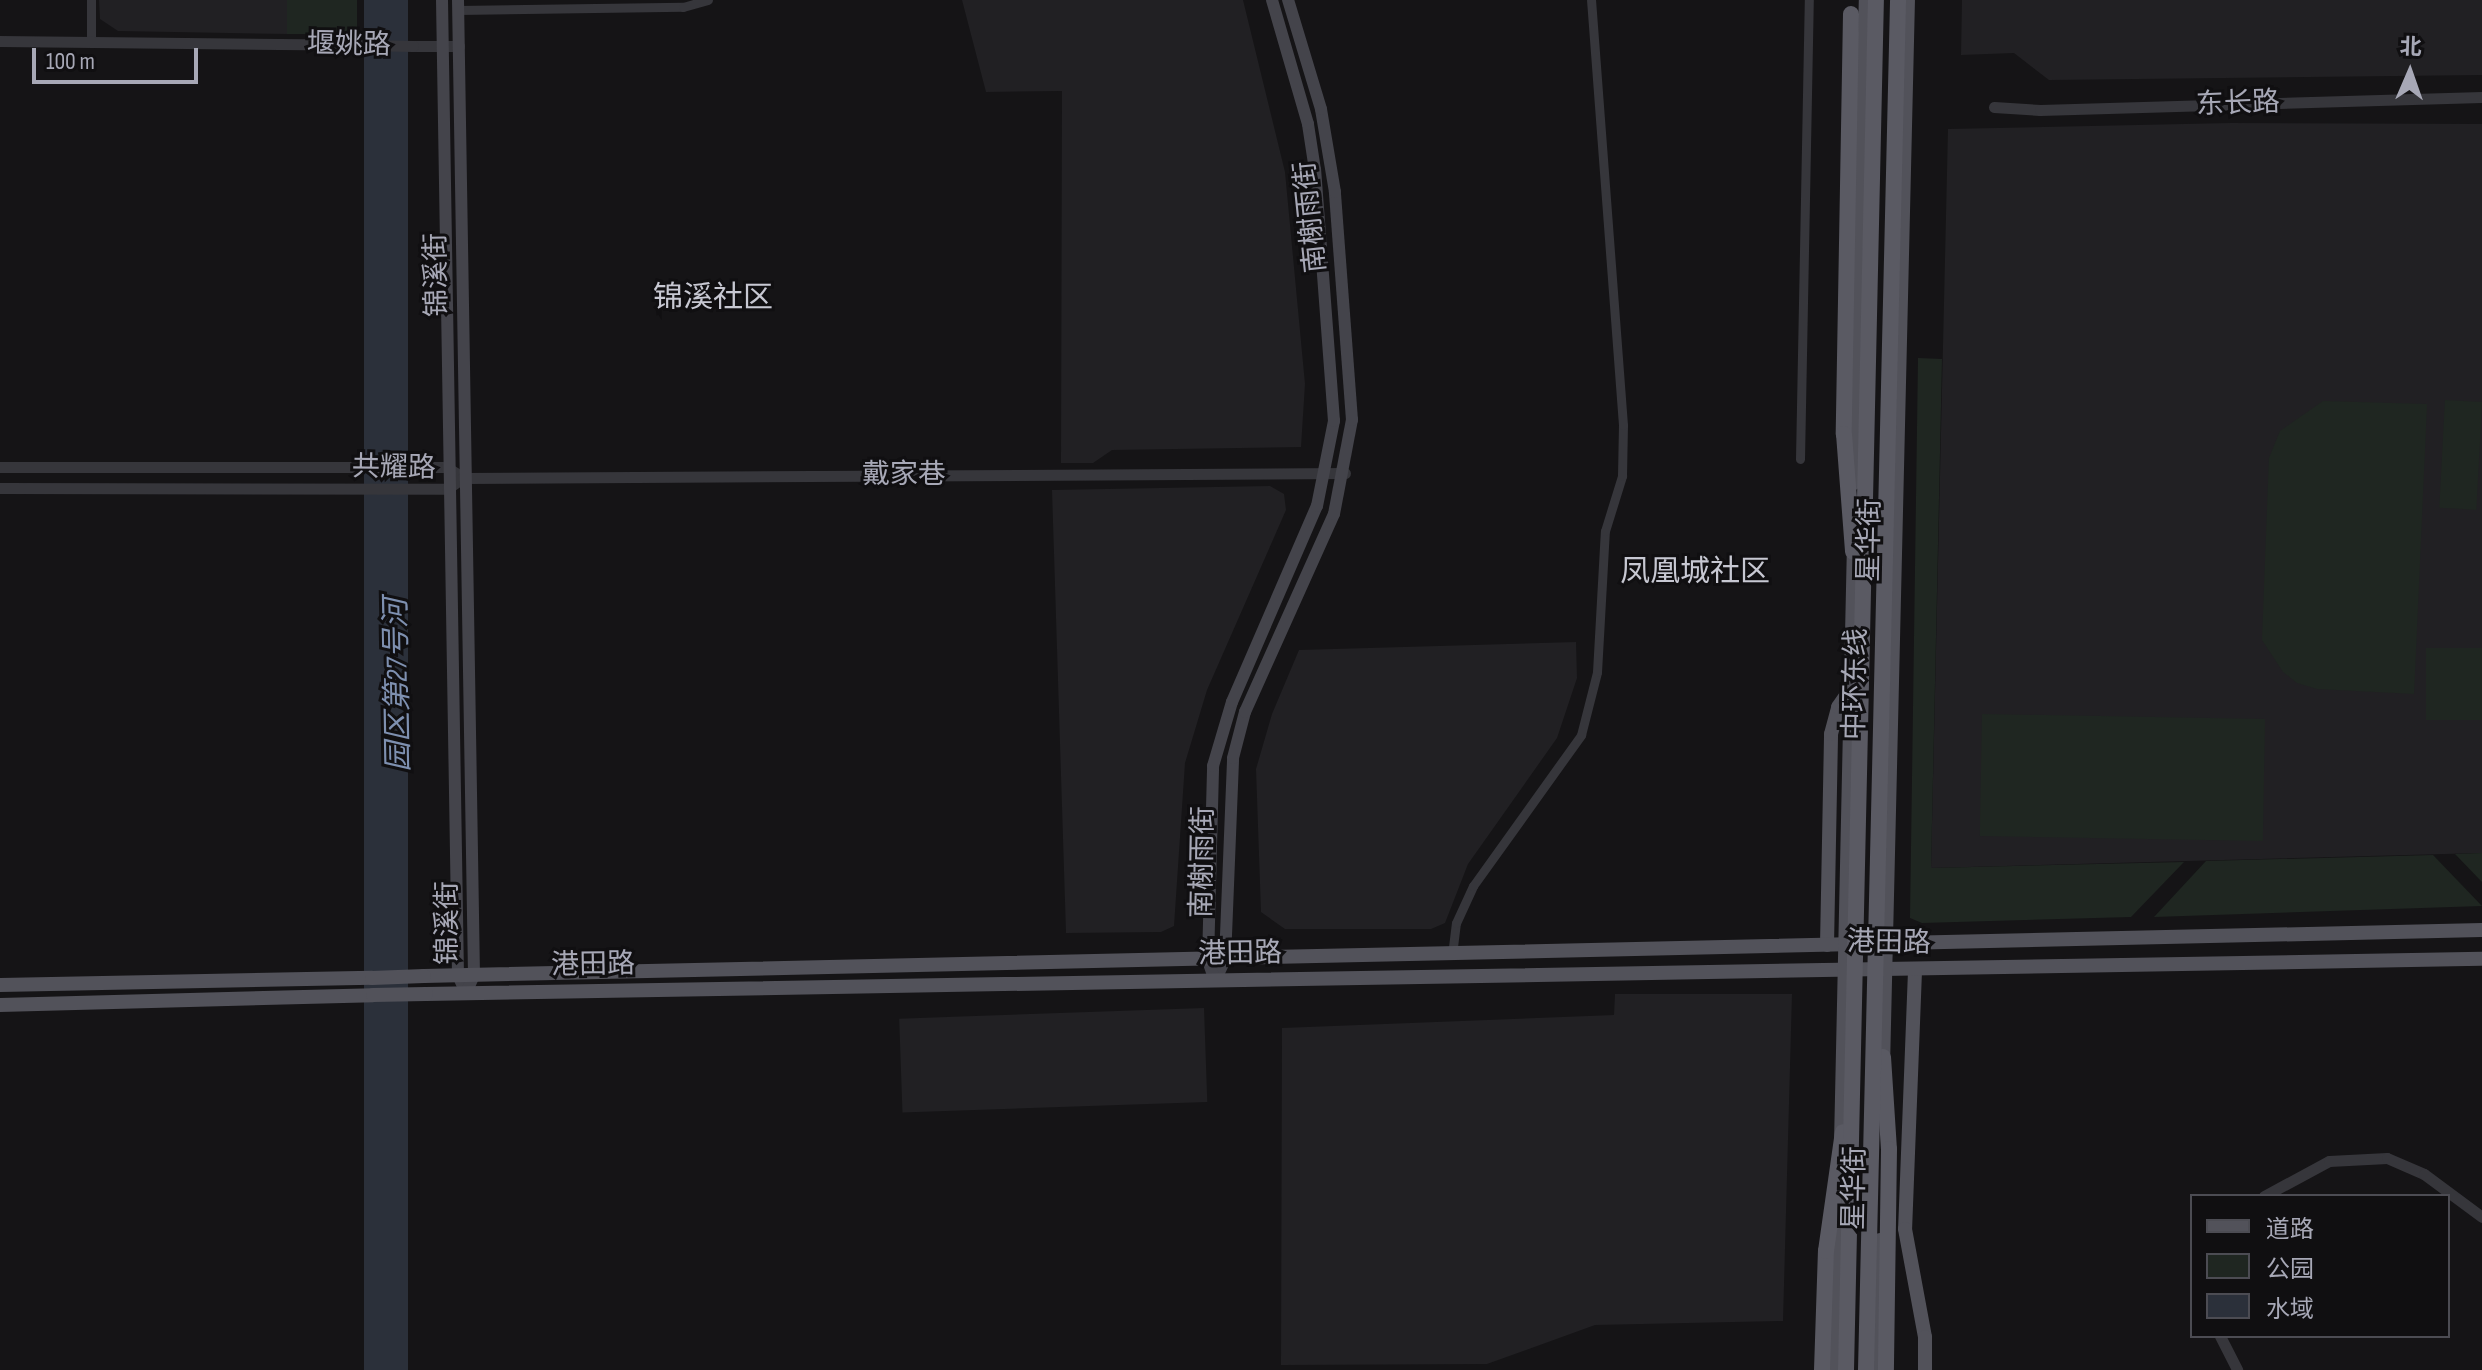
<!DOCTYPE html>
<html>
<head>
<meta charset="utf-8">
<style>
  body { margin:0 }
  #map { position:relative; width:2482px; height:1370px; overflow:hidden; background:#151416; font-family:"Sofia Sans Condensed","Noto Sans SC",sans-serif }
  div>[style] { position:absolute }
  .built>* { inset:0; background:#212023; transform-origin:0 0 }
  .green>* { inset:0; background:#1f2621; transform-origin:0 0 }
  .water>* { inset:0; background:#2b303a; transform-origin:0 0 }
  .minor>* { height:9px; margin:-4.5px; padding:0 4.5px; transform-origin:4.5px; border-radius:4.5px; background:#36363b }
  .tertiary>* { height:11px; margin:-5.5px; padding:0 5.5px; transform-origin:5.5px; border-radius:5.5px; background:#36363b }
  .secondary>* { height:12px; margin:-6px; padding:0 6px; transform-origin:6px; border-radius:6px; background:#44444b }
  .primary>* { height:14px; margin:-7px; padding:0 7px; transform-origin:7px; border-radius:7px; background:#52525a }
  .trunk>* { height:16px; margin:-8px; padding:0 8px; transform-origin:8px; border-radius:8px; background:#5a5a63 }
  .tertiary-bridge>* { height:11px; margin:-5.5px; padding:0 5.5px; transform-origin:5.5px; border-radius:5.5px; background:#36363b }
  .primary-bridge>* { height:14px; margin:-7px; padding:0 7px; transform-origin:7px; border-radius:7px; background:#52525a }
  .trunk-bridge>* { height:16px; margin:-8px; padding:0 8px; transform-origin:8px; border-radius:8px; background:#5a5a63 }
  span { translate:-50% -50%; white-space:nowrap; text-align:center; line-height:1.15; -webkit-text-stroke:6px #100f11; paint-order:stroke }
  .street-label { font-size:28px; color:#a7a8b6 }
  .neighbourhood-label { font-size:30px; color:#c7c8d2 }
  .water-label { font-size:30px; color:#7e90b0; font-style:italic }
  .legend { position:absolute; left:2190px; top:1194px; width:260px; height:144px; box-sizing:border-box; background:#100f11; border:2px solid #4c4c53; margin:0; padding:10px 14px; list-style:none; font-size:24px; color:#a7a8b6 }
  .legend li { display:flex; align-items:center; gap:16px; height:40px }
  .legend b { width:40px; border:2px solid #4c4c53 }
  .north { position:absolute; left:2370px; top:32px; width:80px; height:80px; -webkit-text-stroke:6px #100f11; paint-order:stroke; rotate:2deg; font-size:22px; font-weight:700; line-height:32px; text-align:center; color:#a7a8b6 }
  .north::after { content:''; display:block; margin:auto; width:28px; height:36px; background:#a7a8b6; clip-path:polygon(50% 0,100% 100%,50% 72%,0 100%) }
  .scale { position:absolute; left:32px; top:48px; width:166px; height:36px; box-sizing:border-box; border:4px solid #a7a8b6; border-top:0; padding-left:10px; font-size:24px; line-height:28px; white-space:nowrap; color:#a7a8b6; -webkit-text-stroke:6px #100f11; paint-order:stroke }
</style>
</head>
<body>
<div id="map">
  <div class="built">
    <div style="clip-path:polygon(99px 0,287px 0,289px 34px,118px 31px,100px 19px)"></div>
    <div style="clip-path:polygon(962px 0,1243px 0,1285px 172px,1305px 384px,1301px 447px,1112px 450px,1093px 463px,1061px 463px,1062px 91px,986px 92px)"></div>
    <div style="clip-path:polygon(1962px 0,2482px 0,2482px 75px,2049px 80px,2014px 53px,1961px 55px)"></div>
    <div style="clip-path:polygon(2231px 123px,2482px 124px,2482px 853px,1931px 868px,1948px 129px)"></div>
    <div style="clip-path:polygon(1270px 486px,1284px 494px,1286px 510px,1207px 690px,1185px 763px,1174px 926px,1161px 932px,1066px 933px,1052px 490px)"></div>
    <div style="clip-path:polygon(1576px 642px,1577px 678px,1557px 738px,1468px 864px,1445px 923px,1431px 929px,1285px 929px,1261px 912px,1256px 769px,1272px 714px,1299px 650px)"></div>
    <div style="clip-path:polygon(1615px 994px,1792px 994px,1783px 1321px,1595px 1325px,1487px 1364px,1281px 1365px,1282px 1028px,1614px 1015px)"></div>
    <div style="left:1204px;top:1008px;width:94px;height:305px;rotate:88deg"></div>
  </div>
  <div class="green">
    <div style="left:287px;top:0;width:70px;height:34px"></div>
    <div style="clip-path:polygon(1918px 358px,1942px 359px,1931px 868px,2184px 862px,2131px 917px,1922px 923px,1910px 918px)"></div>
    <div style="left:2445px;top:400px;width:37px;height:108px;rotate:3deg"></div>
    <div style="clip-path:polygon(2323px 401px,2427px 404px,2414px 694px,2317px 689px,2297px 683px,2283px 672px,2262px 640px,2269px 458px,2280px 431px)"></div>
    <div style="left:2426px;top:648px;width:56px;height:72px"></div>
    <div style="left:1982px;top:714px;width:283px;height:122px;rotate:1deg"></div>
    <div style="clip-path:polygon(2482px 853px,2482px 882px,2455px 854px)"></div>
    <div style="clip-path:polygon(2433px 855px,2482px 906px,2154px 917px,2206px 861px)"></div>
  </div>
  <div class="water">
    <div style="left:364px;top:0;width:44px;height:1370px"></div>
  </div>
  <div class="minor">
    <div style="left:458px;top:10px;width:225px;rotate:-0.8deg"></div>
    <div style="left:683px;top:7px;width:26px;rotate:-16deg"></div>
    <div style="left:91px;top:42px;width:42px;rotate:-90deg"></div>
    <div style="left:1800px;top:459px;width:459px;rotate:-88.9deg"></div>
    <div style="left:1452px;top:955px;width:32px;rotate:-83deg"></div>
    <div style="left:1456px;top:923px;width:41px;rotate:-65.3deg"></div>
    <div style="left:1473px;top:886px;width:186px;rotate:-54.4deg"></div>
    <div style="left:1581px;top:735px;width:65px;rotate:-75.7deg"></div>
    <div style="left:1597px;top:672px;width:141px;rotate:-86.8deg"></div>
    <div style="left:1605px;top:531px;width:58px;rotate:-72.8deg"></div>
    <div style="left:1622px;top:476px;width:51px;rotate:-88.9deg"></div>
    <div style="left:1623px;top:425px;width:426px;rotate:-94.3deg"></div>
  </div>
  <div class="tertiary">
    <div style="left:0;top:41px;width:358px;rotate:0.6deg"></div>
    <div style="left:413px;top:46px;width:46px"></div>
    <div style="left:1994px;top:107px;width:46px;rotate:3.7deg"></div>
    <div style="left:2040px;top:110px;width:442px;rotate:-1.7deg"></div>
    <div style="left:0;top:467px;width:446px"></div>
    <div style="left:446px;top:467px;width:12px;rotate:31deg"></div>
    <div style="left:463px;top:478px;width:882px;rotate:-0.32deg"></div>
    <div style="left:0;top:488px;width:447px;rotate:0.1deg"></div>
    <div style="left:447px;top:489px;width:19px;rotate:-35deg"></div>
    <div style="left:2264px;top:1196px;width:74px;rotate:-28.3deg"></div>
    <div style="left:2329px;top:1161px;width:58px;rotate:-3deg"></div>
    <div style="left:2387px;top:1158px;width:40px;rotate:23.4deg"></div>
    <div style="left:2424px;top:1174px;width:72px;rotate:36.6deg"></div>
    <div style="left:2220px;top:1336px;width:38px;rotate:63deg"></div>
  </div>
  <div class="secondary">
    <div style="left:442px;top:0;width:975px;rotate:89.06deg"></div>
    <div style="left:458px;top:975px;width:20px;rotate:66deg"></div>
    <div style="left:458px;top:0;width:975px;rotate:89.06deg"></div>
    <div style="left:474px;top:975px;width:20px;rotate:114deg"></div>
    <div style="left:1215px;top:981px;width:23px;rotate:-65deg"></div>
    <div style="left:1225px;top:960px;width:202px;rotate:-87.7deg"></div>
    <div style="left:1233px;top:758px;width:48px;rotate:-75.4deg"></div>
    <div style="left:1245px;top:712px;width:217px;rotate:-65.8deg"></div>
    <div style="left:1334px;top:514px;width:96px;rotate:-79.2deg"></div>
    <div style="left:1352px;top:420px;width:229px;rotate:-94.3deg"></div>
    <div style="left:1335px;top:192px;width:84px;rotate:-99.6deg"></div>
    <div style="left:1321px;top:109px;width:114px;rotate:-106.8deg"></div>
    <div style="left:1215px;top:981px;width:21px;rotate:-109deg"></div>
    <div style="left:1208px;top:961px;width:195px;rotate:-88.5deg"></div>
    <div style="left:1213px;top:766px;width:67px;rotate:-73.5deg"></div>
    <div style="left:1232px;top:702px;width:214px;rotate:-66.6deg"></div>
    <div style="left:1317px;top:506px;width:87px;rotate:-78.7deg"></div>
    <div style="left:1334px;top:421px;width:252px;rotate:-94.3deg"></div>
    <div style="left:1315px;top:170px;width:47px;rotate:-98.7deg"></div>
    <div style="left:1308px;top:124px;width:129px;rotate:-106.2deg"></div>
  </div>
  <div class="primary">
    <div style="left:1854px;top:483px;width:483px;rotate:-88.6deg"></div>
    <div style="left:1827px;top:945px;width:211px;rotate:-88.9deg"></div>
    <div style="left:1831px;top:734px;width:28px;rotate:-75deg"></div>
    <div style="left:1838px;top:707px;width:24px;rotate:-55deg"></div>
    <div style="left:1915px;top:971px;width:258px;rotate:92.2deg"></div>
    <div style="left:1905px;top:1229px;width:110px;rotate:79.5deg"></div>
    <div style="left:1925px;top:1337px;width:33px;rotate:90deg"></div>
    <div style="left:424px;top:976px;width:2059px;rotate:-1.28deg"></div>
    <div style="left:0;top:985px;width:372px;rotate:-1.1deg"></div>
    <div style="left:426px;top:994px;width:2056px;rotate:-0.98deg"></div>
    <div style="left:0;top:1005px;width:373px;rotate:-1.5deg"></div>
    <div style="left:1883px;top:1067px;width:1067px;rotate:-88.66deg"></div>
    <div style="left:1841px;top:1143px;width:599px;rotate:-88.76deg"></div>
    <div style="left:1836px;top:1370px;width:178px;rotate:-88.7deg"></div>
    <div style="left:1877px;top:1370px;width:130px;rotate:-88.7deg"></div>
  </div>
  <div class="trunk">
    <div style="left:1883px;top:1057px;width:92px;rotate:86.3deg"></div>
    <div style="left:1889px;top:1149px;width:221px;rotate:90.8deg"></div>
  </div>
  <div class="tertiary-bridge">
    <div style="left:358px;top:45px;width:55px;rotate:1deg"></div>
  </div>
  <div class="primary-bridge">
    <div style="left:372px;top:978px;width:52px;rotate:-2.2deg"></div>
    <div style="left:373px;top:995px;width:53px;rotate:-1.1deg"></div>
  </div>
  <div class="trunk-bridge">
    <div style="left:1851px;top:14px;width:420px;rotate:91deg"></div>
    <div style="left:1844px;top:434px;width:118px;rotate:85.6deg"></div>
    <div style="left:1822px;top:1370px;width:119px;rotate:-88.1deg"></div>
    <div style="left:1826px;top:1251px;width:120px;rotate:-81.9deg"></div>
    <div style="left:1846px;top:1370px;width:1370px;rotate:-88.75deg"></div>
    <div style="left:1866px;top:1370px;width:1370px;rotate:-88.66deg"></div>
  </div>
  <div class="street-label">
    <span style="left:349px;top:45px;rotate:1deg">堰姚路</span>
    <span style="left:2238px;top:104px;rotate:-2deg">东长路</span>
    <span style="left:1311px;top:217px;rotate:-96deg">南榭雨街</span>
    <span style="left:437px;top:275px;rotate:-91deg">锦溪街</span>
    <span style="left:394px;top:468px;rotate:1deg">共耀路</span>
    <span style="left:904px;top:475px">戴家巷</span>
    <span style="left:1870px;top:540px;rotate:-89deg">星华街</span>
    <span style="left:1856px;top:684px;rotate:-89deg">中环东线</span>
    <span style="left:1203px;top:862px;rotate:-89deg">南榭雨街</span>
    <span style="left:448px;top:923px;rotate:-90deg">锦溪街</span>
    <span style="left:1889px;top:943px;rotate:1deg">港田路</span>
    <span style="left:1240px;top:954px;rotate:-1deg">港田路</span>
    <span style="left:593px;top:965px;rotate:-1deg">港田路</span>
    <span style="left:1855px;top:1188px;rotate:-89deg">星华街</span>
  </div>
  <div class="neighbourhood-label">
    <span style="left:713px;top:298px">锦溪社区</span>
    <span style="left:1695px;top:572px">凤凰城社区</span>
  </div>
  <div class="water-label">
    <span style="left:398px;top:685px;rotate:-91deg">园区第27号河</span>
  </div>
  <ul class="legend">
  <li><b style="height:10px;background:#52525a"></b>道路</li>
  <li><b style="height:22px;background:#1f2621"></b>公园</li>
  <li><b style="height:22px;background:#2b303a"></b>水域</li>
  </ul>
  <div class="north">北</div>
  <div class="scale">100 m</div>
</div>
</body>
</html>
